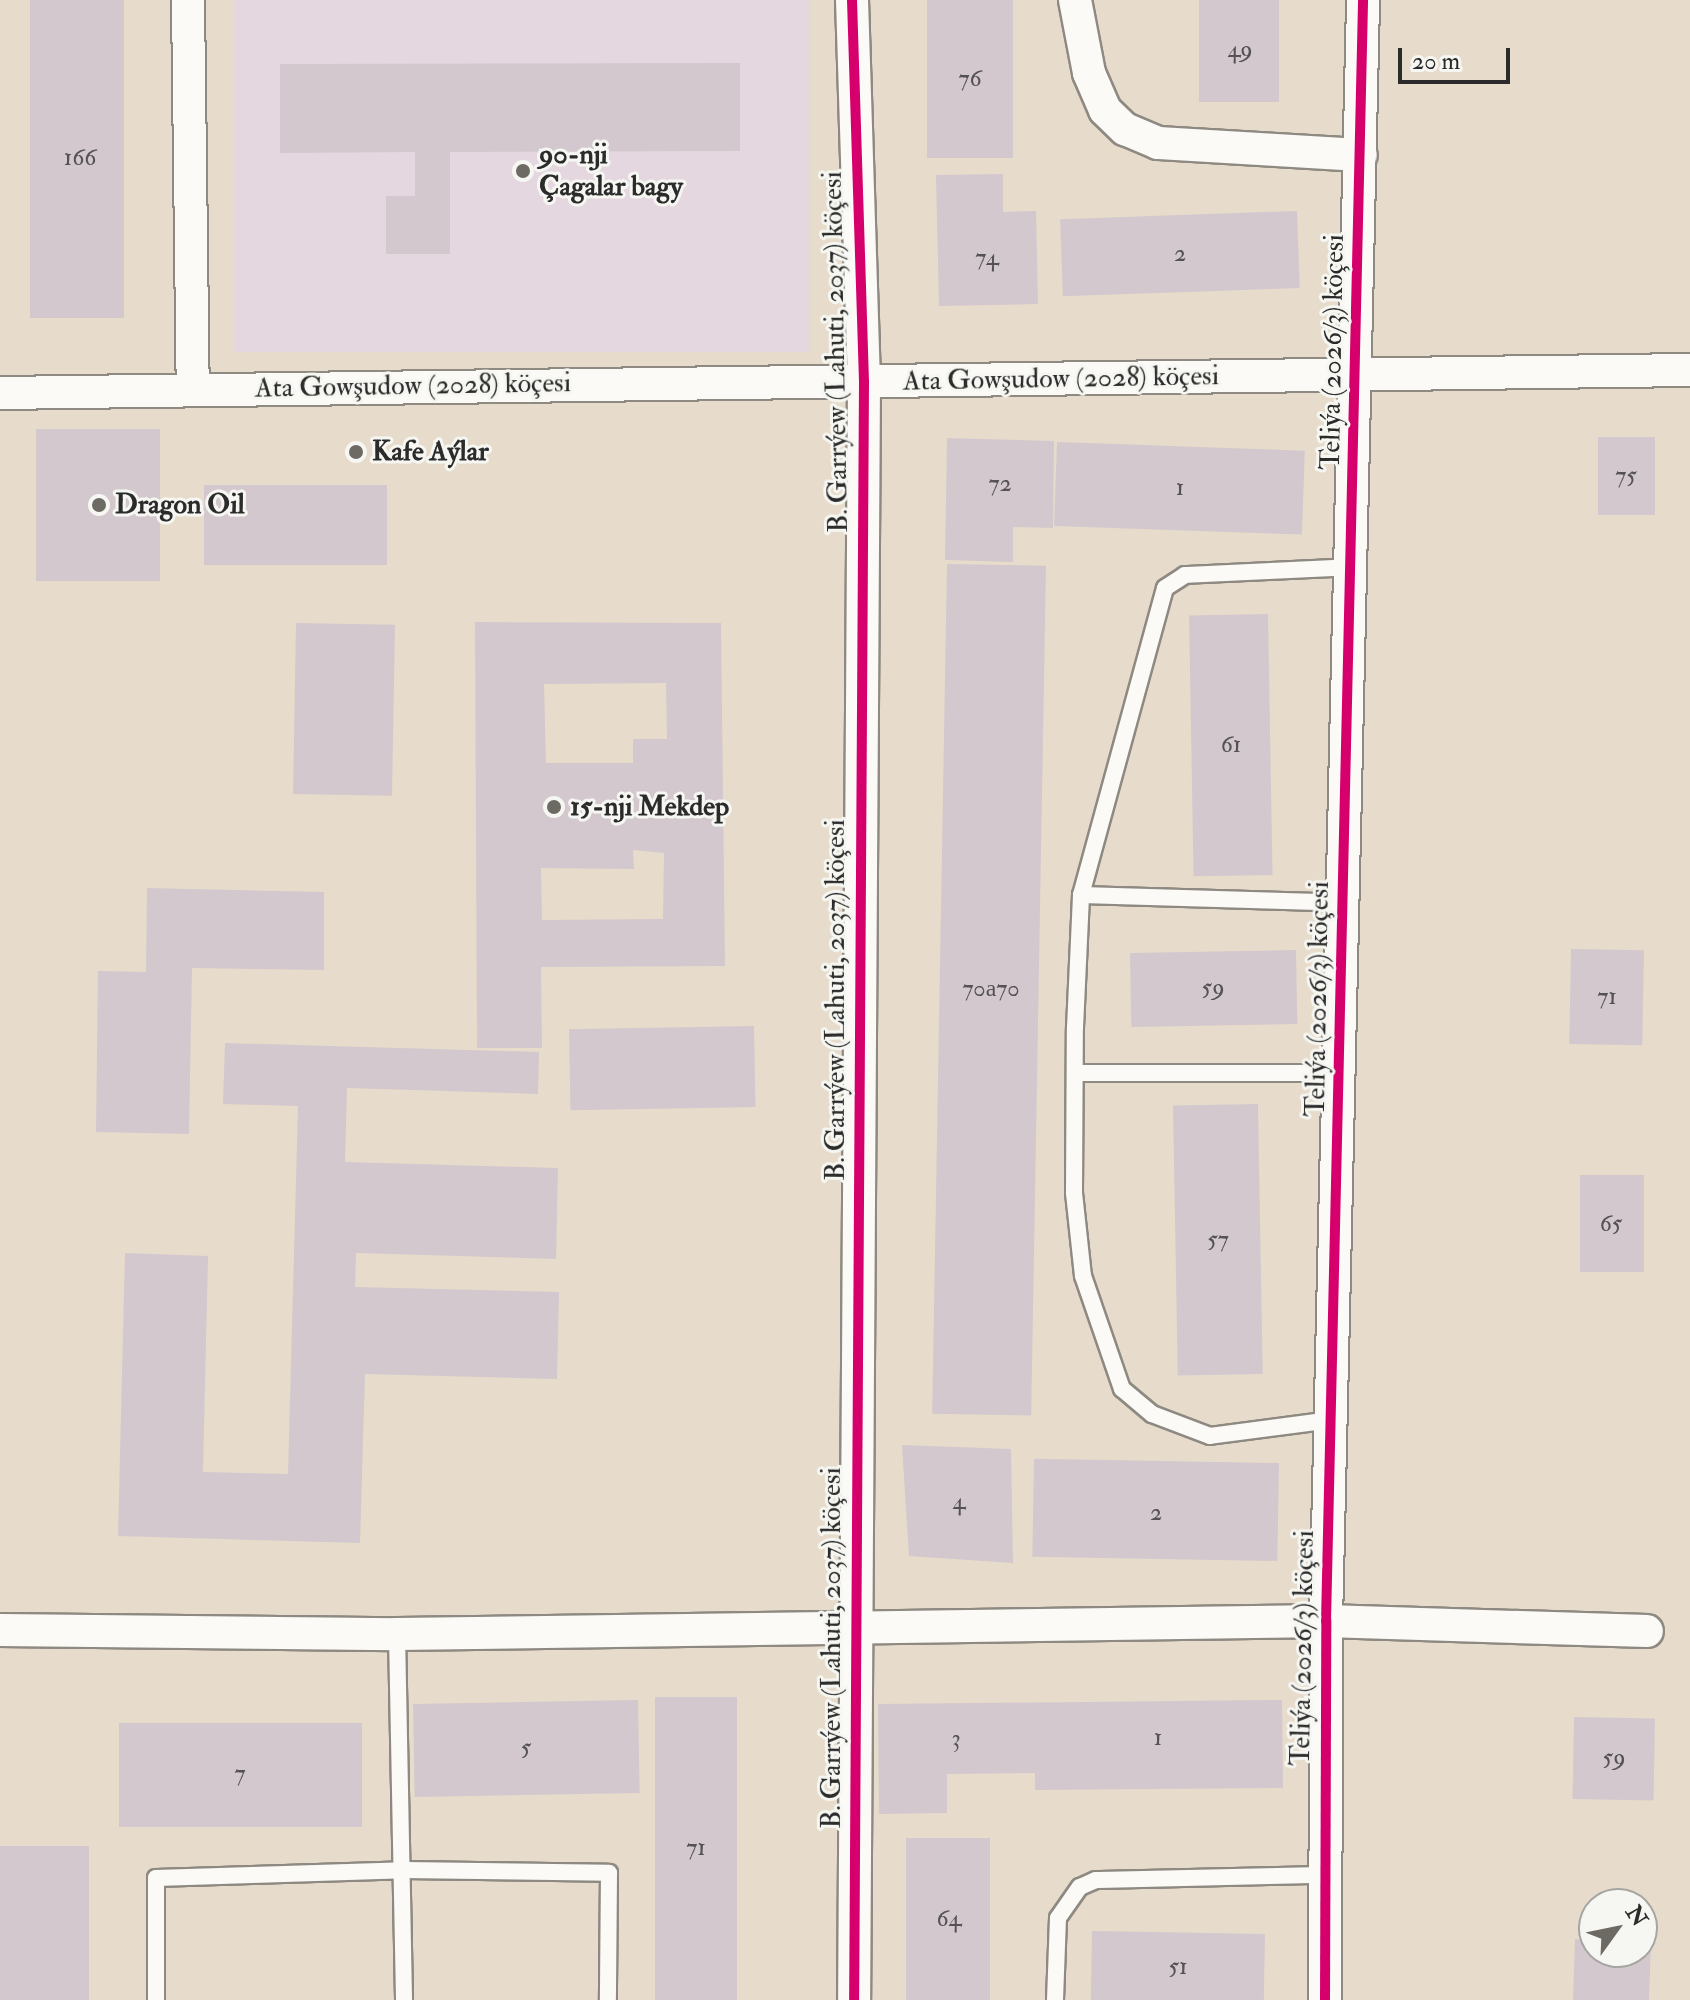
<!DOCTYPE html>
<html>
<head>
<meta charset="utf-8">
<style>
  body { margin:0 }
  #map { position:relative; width:1690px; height:2000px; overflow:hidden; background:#e7dccb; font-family:"IM FELL Double Pica",serif }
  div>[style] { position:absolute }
  .built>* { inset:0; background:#e5d7e0; transform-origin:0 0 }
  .building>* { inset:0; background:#d3c8cd; transform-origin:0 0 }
  .roads { filter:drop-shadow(2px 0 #8e8981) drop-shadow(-2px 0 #8e8981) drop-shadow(0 2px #8e8981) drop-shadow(0 -2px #8e8981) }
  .service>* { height:16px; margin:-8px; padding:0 8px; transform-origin:8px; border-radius:8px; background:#fbfaf7 }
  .minor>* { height:32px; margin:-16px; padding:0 16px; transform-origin:16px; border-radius:16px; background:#fbfaf7 }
  .cycleway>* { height:10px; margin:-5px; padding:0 5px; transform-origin:5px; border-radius:5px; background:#d6006c }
  .dots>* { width:22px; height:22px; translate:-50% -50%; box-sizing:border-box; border:4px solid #f6f6f2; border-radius:50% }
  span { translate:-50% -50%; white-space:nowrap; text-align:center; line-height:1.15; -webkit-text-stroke:6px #f6f6f2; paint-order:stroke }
  .number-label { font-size:24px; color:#555254 }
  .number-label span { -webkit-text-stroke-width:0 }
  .poi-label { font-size:28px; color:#2b2b2b; font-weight:700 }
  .left { translate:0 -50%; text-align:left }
  .street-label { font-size:28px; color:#2b2b2b }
  .north { position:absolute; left:1578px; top:1888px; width:80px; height:80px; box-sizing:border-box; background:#f6f6f2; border:2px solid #a5a5a2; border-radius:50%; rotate:57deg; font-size:22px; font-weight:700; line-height:32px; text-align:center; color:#2b2b2b }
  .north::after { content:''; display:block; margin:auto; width:28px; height:36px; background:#6d6963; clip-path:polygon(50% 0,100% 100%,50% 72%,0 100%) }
  .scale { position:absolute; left:1398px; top:48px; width:112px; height:36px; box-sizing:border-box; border:4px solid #2b2b2b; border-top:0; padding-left:10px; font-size:24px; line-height:28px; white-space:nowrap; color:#2b2b2b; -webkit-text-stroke:6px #f6f6f2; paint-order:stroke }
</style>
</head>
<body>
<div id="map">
  <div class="built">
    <div style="left:234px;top:0;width:576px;height:352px"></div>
  </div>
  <div class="building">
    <div style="left:30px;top:0;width:94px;height:318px"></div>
    <div style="left:927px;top:0;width:86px;height:158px"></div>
    <div style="left:1199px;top:0;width:80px;height:102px"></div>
    <div style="clip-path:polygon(740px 63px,740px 151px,450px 152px,450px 254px,386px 254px,386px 196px,415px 196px,415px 152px,280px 153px,280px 64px)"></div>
    <div style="clip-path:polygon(1003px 174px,1003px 212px,1036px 211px,1038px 304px,939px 306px,936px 175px)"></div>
    <div style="left:1297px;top:211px;width:77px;height:237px;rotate:88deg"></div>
    <div style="left:36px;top:429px;width:124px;height:152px"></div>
    <div style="left:1598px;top:437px;width:57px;height:78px"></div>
    <div style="clip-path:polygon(947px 438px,1054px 441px,1053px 528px,1013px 527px,1013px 562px,945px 560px)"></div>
    <div style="left:1057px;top:442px;width:248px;height:84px;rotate:2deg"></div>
    <div style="left:204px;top:485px;width:183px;height:80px"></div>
    <div style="left:947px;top:564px;width:99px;height:850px;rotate:1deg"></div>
    <div style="left:1268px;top:614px;width:261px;height:79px;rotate:89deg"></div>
    <div style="clip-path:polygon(evenodd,475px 622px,721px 623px,725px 966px,541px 967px,542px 1048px,477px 1048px,475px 622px,666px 683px,667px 739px,633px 739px,633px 763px,546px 763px,544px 684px,666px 683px,475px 622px,633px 850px,664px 853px,663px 919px,542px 920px,541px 868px,634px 869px,633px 850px)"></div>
    <div style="left:296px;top:623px;width:99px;height:171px;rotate:1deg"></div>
    <div style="clip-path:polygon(147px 888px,324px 892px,324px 970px,192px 968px,189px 1134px,96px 1132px,98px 971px,146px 972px)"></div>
    <div style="left:1571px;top:949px;width:73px;height:95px;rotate:1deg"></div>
    <div style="left:1296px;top:950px;width:74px;height:166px;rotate:89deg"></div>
    <div style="left:754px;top:1026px;width:81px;height:185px;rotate:89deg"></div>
    <div style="clip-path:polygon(225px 1043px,539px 1052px,538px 1094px,347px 1088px,345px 1162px,558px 1168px,556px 1259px,356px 1253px,355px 1287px,559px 1292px,557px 1379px,365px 1374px,360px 1543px,118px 1536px,125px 1253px,208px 1256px,203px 1472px,288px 1474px,298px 1106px,223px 1104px)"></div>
    <div style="left:1258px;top:1104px;width:270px;height:85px;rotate:89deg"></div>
    <div style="left:1580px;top:1175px;width:64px;height:97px"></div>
    <div style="clip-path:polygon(902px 1445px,1011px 1449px,1013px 1563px,909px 1556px)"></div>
    <div style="left:1279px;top:1463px;width:98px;height:245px;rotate:91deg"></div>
    <div style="left:655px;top:1697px;width:82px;height:303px"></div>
    <div style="left:638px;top:1700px;width:93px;height:225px;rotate:89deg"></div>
    <div style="clip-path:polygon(1282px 1700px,1283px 1788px,1035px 1790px,1035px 1773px,947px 1774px,947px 1813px,879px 1814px,878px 1704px)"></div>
    <div style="left:1574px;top:1717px;width:81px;height:82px;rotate:1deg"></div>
    <div style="left:362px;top:1723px;width:104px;height:243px;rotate:90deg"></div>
    <div style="left:906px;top:1838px;width:84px;height:162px"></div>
    <div style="left:89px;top:1846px;width:154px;height:89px;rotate:90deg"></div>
    <div style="left:1092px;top:1931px;width:173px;height:69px;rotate:1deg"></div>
    <div style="clip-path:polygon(1575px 1939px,1594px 1940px,1594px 1952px,1642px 1952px,1642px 1941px,1651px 1942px,1649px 2000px,1573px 2000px)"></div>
  </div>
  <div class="roads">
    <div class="service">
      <div style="left:1081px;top:895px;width:263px;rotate:1.7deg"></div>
      <div style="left:1075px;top:1073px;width:265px"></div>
      <div style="left:1331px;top:1420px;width:122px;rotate:172.5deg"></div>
      <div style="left:1210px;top:1436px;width:62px;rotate:-159.2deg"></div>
      <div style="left:1152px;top:1414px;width:39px;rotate:-140deg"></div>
      <div style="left:1122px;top:1389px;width:120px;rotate:-109deg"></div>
      <div style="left:1083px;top:1276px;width:83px;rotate:-96.2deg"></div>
      <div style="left:1074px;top:1193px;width:165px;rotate:-89.7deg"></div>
      <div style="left:1075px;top:1028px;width:133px;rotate:-87.4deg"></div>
      <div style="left:1081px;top:895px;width:318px;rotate:-74.7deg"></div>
      <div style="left:1165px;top:588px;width:24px;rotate:-33deg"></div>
      <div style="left:1185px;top:575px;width:167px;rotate:-2.7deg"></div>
      <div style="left:397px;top:1634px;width:366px;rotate:88.9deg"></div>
      <div style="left:156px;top:2000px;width:122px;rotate:-90deg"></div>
      <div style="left:156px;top:1878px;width:248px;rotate:-1.8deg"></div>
      <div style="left:404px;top:1870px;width:205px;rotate:0.8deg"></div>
      <div style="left:609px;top:1873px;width:127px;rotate:90.5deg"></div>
      <div style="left:1055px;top:2000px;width:82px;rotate:-87.9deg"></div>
      <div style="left:1058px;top:1918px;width:38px;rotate:-55deg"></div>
      <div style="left:1080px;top:1887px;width:17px;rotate:-24deg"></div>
      <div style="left:1096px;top:1880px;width:229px;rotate:-1.3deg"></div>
    </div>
    <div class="minor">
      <div style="left:188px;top:0;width:387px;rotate:89.3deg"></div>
      <div style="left:852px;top:0;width:382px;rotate:88.2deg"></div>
      <div style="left:864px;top:382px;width:1618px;rotate:90.35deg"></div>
      <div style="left:1075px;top:0;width:74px;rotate:79.1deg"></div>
      <div style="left:1089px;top:73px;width:40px;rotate:66.6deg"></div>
      <div style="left:1105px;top:110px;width:28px;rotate:44deg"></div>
      <div style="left:1125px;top:129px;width:36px;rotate:23deg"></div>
      <div style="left:1158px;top:143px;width:203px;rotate:3.4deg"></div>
      <div style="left:0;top:393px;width:1690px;rotate:-0.78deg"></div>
      <div style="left:0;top:1630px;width:397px;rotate:0.6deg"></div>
      <div style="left:397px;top:1634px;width:929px;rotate:-0.8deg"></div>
      <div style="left:1326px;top:1621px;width:321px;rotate:1.8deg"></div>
      <div style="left:1325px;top:2000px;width:379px;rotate:-89.8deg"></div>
      <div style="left:1326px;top:1621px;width:1621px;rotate:-88.69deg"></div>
    </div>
  </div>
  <div class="cycleway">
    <div style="left:852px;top:0;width:382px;rotate:88.2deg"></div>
    <div style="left:864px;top:382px;width:1618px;rotate:90.35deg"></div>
    <div style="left:1325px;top:2000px;width:379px;rotate:-89.8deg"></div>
    <div style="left:1326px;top:1621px;width:1621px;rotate:-88.69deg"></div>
  </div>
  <div class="dots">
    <div style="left:523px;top:171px;background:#6d6963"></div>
    <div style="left:356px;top:452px;background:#6d6963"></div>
    <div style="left:99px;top:505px;background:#6d6963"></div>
    <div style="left:554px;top:807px;background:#6d6963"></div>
  </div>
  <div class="number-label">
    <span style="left:1240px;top:50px">49</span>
    <span style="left:970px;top:79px">76</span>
    <span style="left:80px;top:158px">166</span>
    <span style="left:1180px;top:254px">2</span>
    <span style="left:987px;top:258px">74</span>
    <span style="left:1626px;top:476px">75</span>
    <span style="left:1000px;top:484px">72</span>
    <span style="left:1180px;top:488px">1</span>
    <span style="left:1231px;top:745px">61</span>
    <span style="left:1213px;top:988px">59</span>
    <span style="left:991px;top:989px">70а70</span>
    <span style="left:1607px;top:997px">71</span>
    <span style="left:1611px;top:1224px">65</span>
    <span style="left:1218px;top:1240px">57</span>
    <span style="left:959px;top:1502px">4</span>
    <span style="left:1156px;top:1513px">2</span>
    <span style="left:1158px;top:1738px">1</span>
    <span style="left:956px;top:1739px">3</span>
    <span style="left:526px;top:1748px">5</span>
    <span style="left:1614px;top:1758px">59</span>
    <span style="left:240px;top:1774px">7</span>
    <span style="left:696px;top:1848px">71</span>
    <span style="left:949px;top:1919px">64</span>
    <span style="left:1178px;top:1967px">51</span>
  </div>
  <div class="poi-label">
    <span class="left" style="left:539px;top:171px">90-nji<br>Çagalar bagy</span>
    <span class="left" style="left:372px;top:452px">Kafe Aýlar</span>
    <span class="left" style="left:115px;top:505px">Dragon Oil</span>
    <span class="left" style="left:570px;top:807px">15-nji Mekdep</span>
  </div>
  <div class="street-label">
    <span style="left:836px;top:352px;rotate:-91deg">B. Garrýew (Lahuti, 2037) köçesi</span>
    <span style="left:1333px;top:352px;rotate:-89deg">Teliýa (2026/3) köçesi</span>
    <span style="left:1061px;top:379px;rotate:-1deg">Ata Gowşudow (2028) köçesi</span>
    <span style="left:413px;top:386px;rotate:-1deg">Ata Gowşudow (2028) köçesi</span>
    <span style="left:1318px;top:999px;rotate:-89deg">Teliýa (2026/3) köçesi</span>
    <span style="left:836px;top:1000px;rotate:-90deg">B. Garrýew (Lahuti, 2037) köçesi</span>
    <span style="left:832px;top:1648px;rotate:-90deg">B. Garrýew (Lahuti, 2037) köçesi</span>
    <span style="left:1303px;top:1648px;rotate:-89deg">Teliýa (2026/3) köçesi</span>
  </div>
  <div class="north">N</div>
  <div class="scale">20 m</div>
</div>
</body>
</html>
